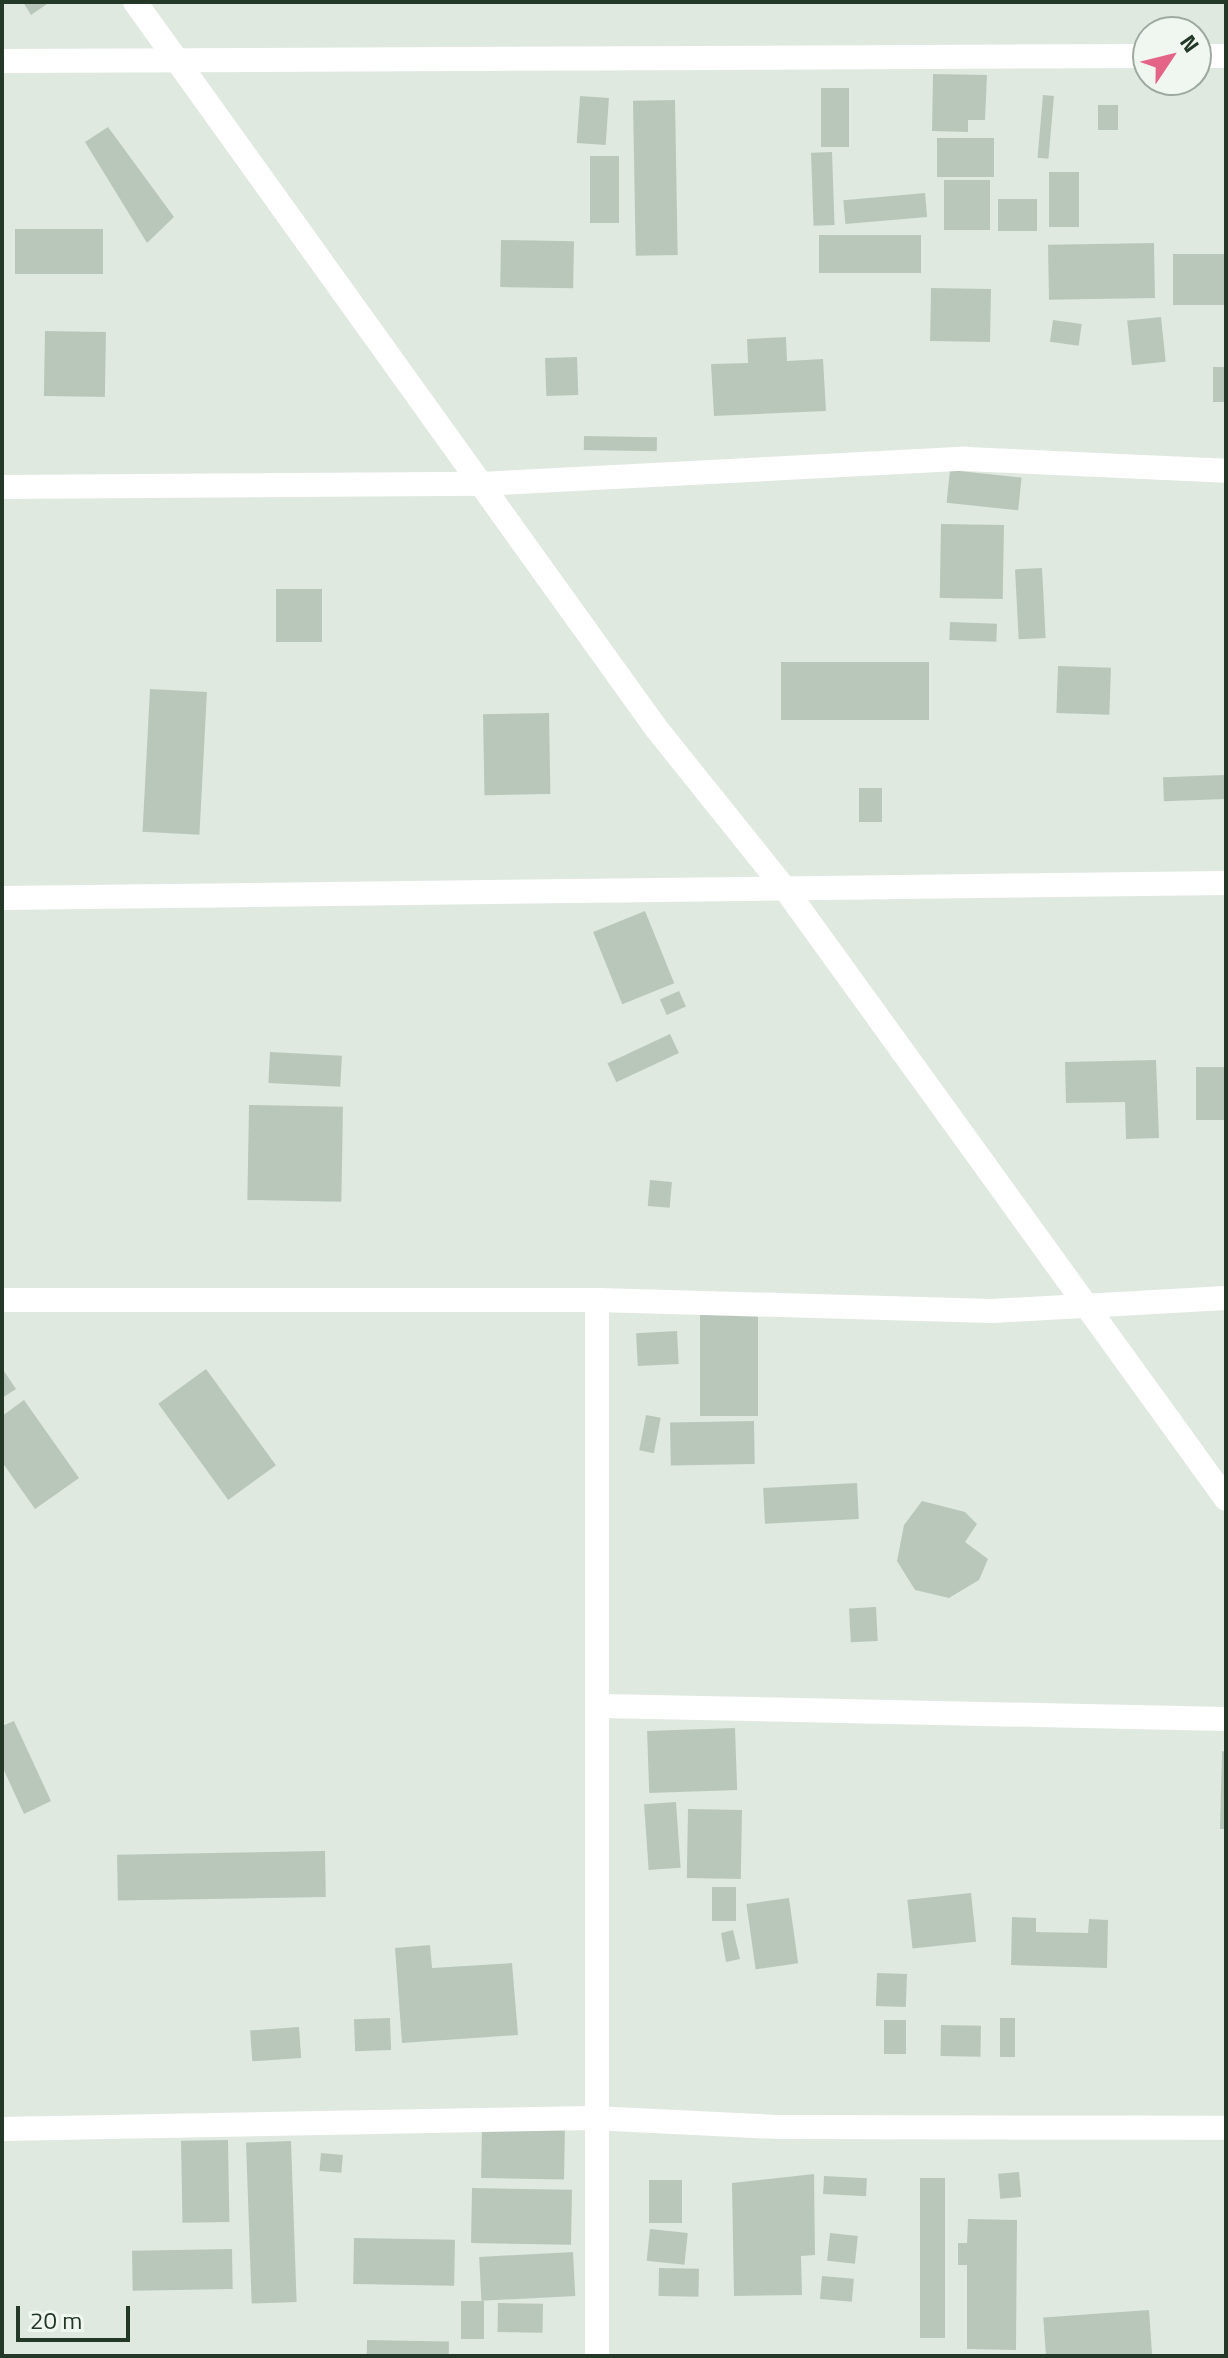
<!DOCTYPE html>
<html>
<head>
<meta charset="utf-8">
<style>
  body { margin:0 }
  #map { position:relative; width:1228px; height:2358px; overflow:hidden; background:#e0e9e0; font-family:"Titillium Web",sans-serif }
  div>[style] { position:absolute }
  .building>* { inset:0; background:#b9c7ba; transform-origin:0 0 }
  .minor>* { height:24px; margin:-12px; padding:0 12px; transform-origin:12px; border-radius:12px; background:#fff }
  span { translate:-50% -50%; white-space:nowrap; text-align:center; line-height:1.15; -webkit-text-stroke:6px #f0f6f0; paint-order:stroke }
  .frame { position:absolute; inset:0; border:4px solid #233827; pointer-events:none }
  .north { position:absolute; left:1132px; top:16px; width:80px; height:80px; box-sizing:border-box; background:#f0f6f0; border:2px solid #9eaaa0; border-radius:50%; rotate:55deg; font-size:22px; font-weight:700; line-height:32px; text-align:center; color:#233827 }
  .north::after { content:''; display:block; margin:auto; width:28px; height:36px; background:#e46488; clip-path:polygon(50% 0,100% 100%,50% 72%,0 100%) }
  .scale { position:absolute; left:16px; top:2306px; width:114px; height:36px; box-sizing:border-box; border:4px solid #233827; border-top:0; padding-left:10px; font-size:24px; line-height:28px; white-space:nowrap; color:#233827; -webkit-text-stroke:6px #f0f6f0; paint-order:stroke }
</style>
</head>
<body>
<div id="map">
  <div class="building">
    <div style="clip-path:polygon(23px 2px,50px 2px,31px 15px)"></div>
    <div style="clip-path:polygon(933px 74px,987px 75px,985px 120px,968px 120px,968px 132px,932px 131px)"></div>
    <div style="left:821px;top:88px;width:28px;height:59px"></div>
    <div style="left:1043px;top:95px;width:11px;height:63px;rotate:5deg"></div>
    <div style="left:580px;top:96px;width:29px;height:47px;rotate:4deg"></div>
    <div style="left:675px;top:100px;width:155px;height:42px;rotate:89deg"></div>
    <div style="left:1098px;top:105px;width:20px;height:25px"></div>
    <div style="clip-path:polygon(108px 127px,174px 217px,147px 243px,85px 142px)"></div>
    <div style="left:937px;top:138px;width:57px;height:39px"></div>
    <div style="left:832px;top:152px;width:73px;height:21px;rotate:88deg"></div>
    <div style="left:590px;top:156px;width:29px;height:67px"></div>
    <div style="left:1049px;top:172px;width:30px;height:55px"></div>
    <div style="left:944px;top:180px;width:46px;height:50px"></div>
    <div style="left:925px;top:193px;width:24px;height:82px;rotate:85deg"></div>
    <div style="left:1037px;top:199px;width:32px;height:39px;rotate:90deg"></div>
    <div style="left:15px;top:229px;width:88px;height:45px"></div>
    <div style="left:921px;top:235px;width:38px;height:102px;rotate:90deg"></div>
    <div style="left:501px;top:240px;width:73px;height:47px;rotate:1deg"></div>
    <div style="left:1154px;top:243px;width:55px;height:106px;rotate:89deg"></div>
    <div style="left:1173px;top:254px;width:53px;height:51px"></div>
    <div style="left:931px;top:288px;width:60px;height:53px;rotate:1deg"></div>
    <div style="left:1161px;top:317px;width:45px;height:34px;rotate:84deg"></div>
    <div style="left:1053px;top:320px;width:29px;height:22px;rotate:8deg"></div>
    <div style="left:45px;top:331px;width:61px;height:65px;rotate:1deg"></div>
    <div style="clip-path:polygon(786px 337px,787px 361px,823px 359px,826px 411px,714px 416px,711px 364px,748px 363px,747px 339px)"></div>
    <div style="left:577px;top:357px;width:38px;height:32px;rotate:88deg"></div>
    <div style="left:1213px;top:367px;width:13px;height:35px"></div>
    <div style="left:584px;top:436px;width:73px;height:14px;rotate:1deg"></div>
    <div style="left:950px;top:470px;width:72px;height:33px;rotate:6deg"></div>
    <div style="left:941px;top:524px;width:63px;height:74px;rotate:1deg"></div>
    <div style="left:1042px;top:568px;width:70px;height:27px;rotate:87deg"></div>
    <div style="left:276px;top:589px;width:46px;height:53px"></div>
    <div style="left:950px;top:622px;width:47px;height:18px;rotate:2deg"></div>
    <div style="left:781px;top:662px;width:148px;height:58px"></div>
    <div style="left:1058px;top:666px;width:53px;height:47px;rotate:2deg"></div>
    <div style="left:150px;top:689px;width:57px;height:143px;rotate:3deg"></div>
    <div style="left:549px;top:713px;width:81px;height:66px;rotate:89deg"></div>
    <div style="left:1225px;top:775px;width:24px;height:62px;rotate:88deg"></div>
    <div style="left:859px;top:788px;width:23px;height:34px"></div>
    <div style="left:645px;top:911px;width:78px;height:56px;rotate:68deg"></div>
    <div style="left:679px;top:991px;width:17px;height:21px;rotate:66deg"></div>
    <div style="left:670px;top:1034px;width:21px;height:69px;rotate:65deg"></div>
    <div style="left:270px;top:1052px;width:72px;height:31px;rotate:3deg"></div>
    <div style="clip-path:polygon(1156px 1060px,1159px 1138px,1126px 1139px,1125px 1102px,1066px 1103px,1065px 1062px)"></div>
    <div style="left:1226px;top:1067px;width:53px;height:30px;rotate:90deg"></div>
    <div style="left:249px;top:1105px;width:94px;height:95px;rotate:1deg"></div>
    <div style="left:650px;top:1180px;width:22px;height:26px;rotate:5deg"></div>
    <div style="left:700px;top:1308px;width:58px;height:108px"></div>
    <div style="left:677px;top:1331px;width:33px;height:41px;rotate:87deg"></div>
    <div style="left:206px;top:1369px;width:119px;height:59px;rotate:54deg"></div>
    <div style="clip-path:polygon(4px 1371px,16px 1389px,2px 1398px,2px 1372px)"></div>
    <div style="clip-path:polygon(24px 1400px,79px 1478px,35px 1509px,2px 1462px,2px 1416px)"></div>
    <div style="left:646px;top:1415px;width:15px;height:36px;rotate:11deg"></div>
    <div style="left:754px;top:1421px;width:43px;height:84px;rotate:89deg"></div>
    <div style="left:857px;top:1483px;width:36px;height:94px;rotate:87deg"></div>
    <div style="clip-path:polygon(922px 1501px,965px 1512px,977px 1524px,965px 1542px,988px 1559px,979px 1580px,949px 1598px,915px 1590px,897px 1561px,904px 1525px)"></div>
    <div style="left:876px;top:1607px;width:34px;height:27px;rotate:87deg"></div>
    <div style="clip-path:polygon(14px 1721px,51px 1801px,24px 1814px,2px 1766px,2px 1726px)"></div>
    <div style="left:735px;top:1728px;width:62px;height:88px;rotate:88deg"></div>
    <div style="clip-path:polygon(1222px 1751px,1226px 1752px,1226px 1829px,1220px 1829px)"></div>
    <div style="left:676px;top:1802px;width:66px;height:32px;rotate:86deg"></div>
    <div style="left:688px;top:1809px;width:54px;height:69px;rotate:1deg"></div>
    <div style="left:325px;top:1851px;width:46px;height:208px;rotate:89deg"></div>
    <div style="left:736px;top:1887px;width:34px;height:24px;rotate:90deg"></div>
    <div style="left:971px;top:1893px;width:49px;height:64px;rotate:84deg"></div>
    <div style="left:789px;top:1898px;width:66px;height:43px;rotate:82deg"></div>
    <div style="clip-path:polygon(1012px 1917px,1036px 1918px,1036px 1932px,1088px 1933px,1089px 1919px,1108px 1920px,1107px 1968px,1011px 1965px)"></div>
    <div style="clip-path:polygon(733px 1930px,740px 1959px,726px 1962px,721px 1933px)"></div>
    <div style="clip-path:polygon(430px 1945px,432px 1968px,512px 1963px,518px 2035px,402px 2043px,395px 1948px)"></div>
    <div style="left:877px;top:1973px;width:30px;height:33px;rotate:2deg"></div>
    <div style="left:390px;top:2018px;width:32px;height:36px;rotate:88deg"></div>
    <div style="left:1000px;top:2018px;width:15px;height:39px"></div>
    <div style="left:906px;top:2020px;width:34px;height:22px;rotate:90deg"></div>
    <div style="left:941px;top:2025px;width:40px;height:31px;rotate:1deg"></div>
    <div style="left:299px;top:2027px;width:31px;height:49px;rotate:86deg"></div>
    <div style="left:482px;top:2125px;width:83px;height:53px;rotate:1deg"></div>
    <div style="left:228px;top:2140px;width:82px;height:47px;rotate:89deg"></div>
    <div style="left:291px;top:2141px;width:161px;height:45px;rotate:88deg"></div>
    <div style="left:321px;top:2153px;width:22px;height:18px;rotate:5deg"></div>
    <div style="left:1019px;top:2172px;width:25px;height:21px;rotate:85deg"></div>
    <div style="clip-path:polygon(814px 2174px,815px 2255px,801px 2256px,802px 2295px,734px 2296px,732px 2183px)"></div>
    <div style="left:824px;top:2176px;width:43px;height:18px;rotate:3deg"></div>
    <div style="left:920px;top:2178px;width:25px;height:160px"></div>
    <div style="left:649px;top:2180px;width:33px;height:43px"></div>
    <div style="left:472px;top:2188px;width:100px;height:55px;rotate:1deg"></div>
    <div style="clip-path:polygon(968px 2219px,1017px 2220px,1016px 2350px,967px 2349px,967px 2265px,958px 2265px,958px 2243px,967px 2243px)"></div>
    <div style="left:650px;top:2229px;width:38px;height:32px;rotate:6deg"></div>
    <div style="left:830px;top:2233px;width:28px;height:28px;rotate:6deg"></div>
    <div style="left:354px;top:2238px;width:101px;height:46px;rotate:1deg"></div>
    <div style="left:232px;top:2249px;width:40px;height:100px;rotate:89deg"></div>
    <div style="left:573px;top:2252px;width:44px;height:94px;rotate:87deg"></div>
    <div style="left:659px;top:2268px;width:40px;height:28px;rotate:1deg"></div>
    <div style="left:822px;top:2276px;width:32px;height:23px;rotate:5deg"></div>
    <div style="left:484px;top:2301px;width:38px;height:23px;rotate:90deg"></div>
    <div style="left:498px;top:2303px;width:45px;height:29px;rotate:1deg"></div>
    <div style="left:1149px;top:2310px;width:46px;height:106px;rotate:86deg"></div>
    <div style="left:367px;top:2340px;width:82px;height:16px;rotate:1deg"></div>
  </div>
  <div class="minor">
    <div style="left:135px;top:2px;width:894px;rotate:54.34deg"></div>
    <div style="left:656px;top:728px;width:208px;rotate:51.3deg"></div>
    <div style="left:786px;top:890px;width:751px;rotate:54.15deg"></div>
    <div style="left:1196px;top:56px;width:30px"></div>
    <div style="left:2px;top:61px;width:1146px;rotate:-0.25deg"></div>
    <div style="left:2px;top:487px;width:479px;rotate:-0.4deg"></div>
    <div style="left:481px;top:484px;width:486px;rotate:-3deg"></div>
    <div style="left:966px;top:459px;width:260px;rotate:2.6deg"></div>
    <div style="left:2px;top:898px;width:1224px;rotate:-0.7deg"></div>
    <div style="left:2px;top:1300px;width:595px"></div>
    <div style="left:597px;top:1300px;width:395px;rotate:1.6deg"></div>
    <div style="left:992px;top:1311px;width:234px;rotate:-3.2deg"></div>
    <div style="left:602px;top:1706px;width:624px;rotate:1.19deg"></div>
    <div style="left:2px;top:2129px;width:591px;rotate:-1.07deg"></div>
    <div style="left:593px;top:2118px;width:187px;rotate:2.8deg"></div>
    <div style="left:780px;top:2127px;width:446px;rotate:0.1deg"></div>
    <div style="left:597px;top:2356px;width:1056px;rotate:-90deg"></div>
  </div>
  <div class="frame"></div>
  <div class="north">N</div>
  <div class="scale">20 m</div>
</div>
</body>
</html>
